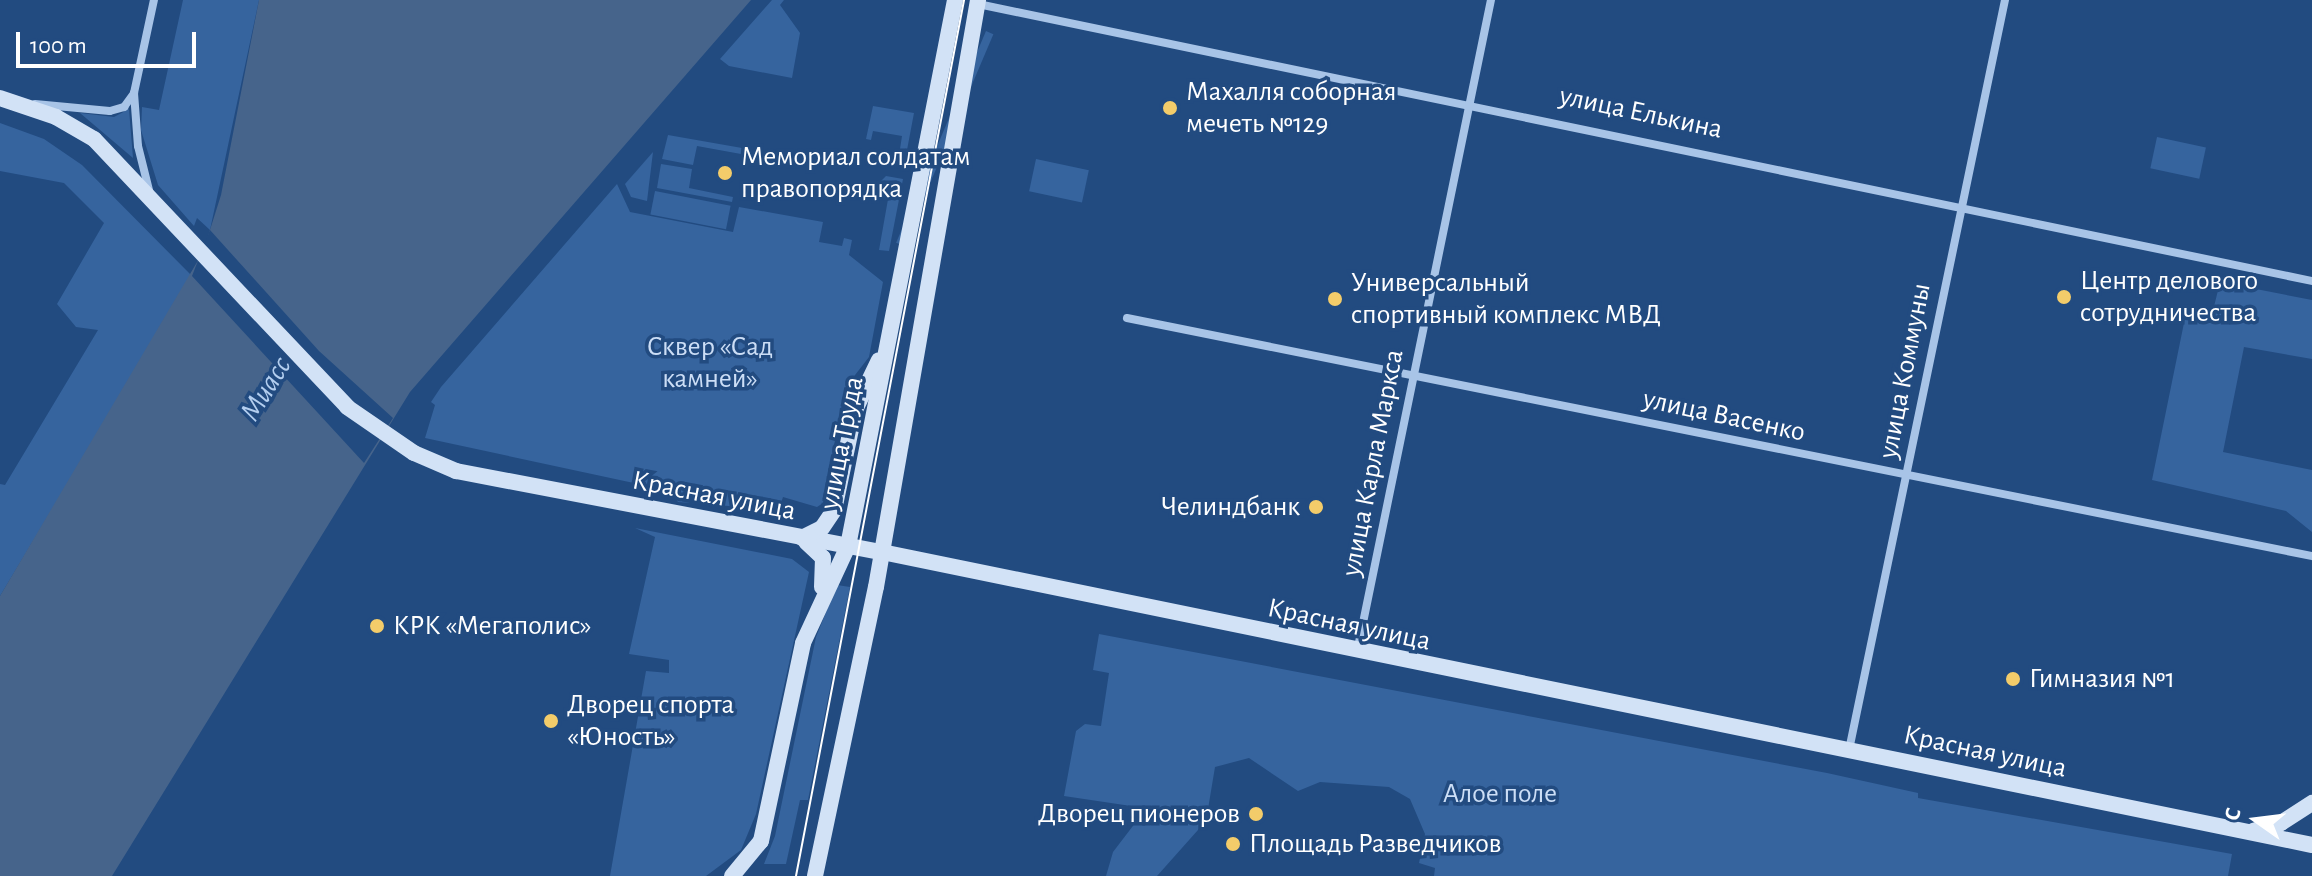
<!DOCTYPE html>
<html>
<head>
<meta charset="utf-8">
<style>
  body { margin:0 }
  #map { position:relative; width:2312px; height:876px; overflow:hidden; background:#224b80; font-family:"Alegreya Sans",sans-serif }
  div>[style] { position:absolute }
  .green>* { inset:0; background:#36649e; transform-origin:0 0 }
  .water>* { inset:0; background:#46648b }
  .pier>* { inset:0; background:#224b80 }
  .street>* { height:8px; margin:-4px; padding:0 4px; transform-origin:4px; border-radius:4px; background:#a8c4e7 }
  .secondary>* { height:16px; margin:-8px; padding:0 8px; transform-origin:8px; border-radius:8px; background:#d2e2f6 }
  .tram>* { height:2px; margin:-1px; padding:0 1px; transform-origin:1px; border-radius:1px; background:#fff }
  .dots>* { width:22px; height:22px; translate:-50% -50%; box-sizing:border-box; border:4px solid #224b80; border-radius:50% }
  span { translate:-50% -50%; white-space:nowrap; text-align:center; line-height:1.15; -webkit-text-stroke:7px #224b80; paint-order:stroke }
  .poi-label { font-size:28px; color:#fff }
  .left { translate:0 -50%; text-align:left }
  .right { translate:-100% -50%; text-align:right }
  .street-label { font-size:28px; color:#fff }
  .park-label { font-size:28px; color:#ccdef6 }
  .water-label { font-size:30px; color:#b3ceef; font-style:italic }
  .north { position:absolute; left:2216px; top:780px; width:80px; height:80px; -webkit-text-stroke:6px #224b80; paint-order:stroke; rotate:284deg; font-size:22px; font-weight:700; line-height:32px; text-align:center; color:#fff }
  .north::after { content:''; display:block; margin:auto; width:28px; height:36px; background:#fff; clip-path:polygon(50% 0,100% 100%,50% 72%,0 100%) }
  .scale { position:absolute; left:16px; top:32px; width:180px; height:36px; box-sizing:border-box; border:4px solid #fff; border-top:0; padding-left:10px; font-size:24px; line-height:28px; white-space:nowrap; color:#fff; -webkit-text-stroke:6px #224b80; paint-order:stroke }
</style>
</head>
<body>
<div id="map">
  <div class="green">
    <div style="clip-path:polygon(183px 0,259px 0,210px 230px,197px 218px,194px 226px,158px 185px,141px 130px,142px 107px,159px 110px)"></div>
    <div style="clip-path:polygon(772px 0,784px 0,780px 5px,800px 33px,792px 78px,729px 66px,720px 59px)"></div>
    <div style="left:986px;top:31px;width:8px;height:230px;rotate:23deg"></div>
    <div style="clip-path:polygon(873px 106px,914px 113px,907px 150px,900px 149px,902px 136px,873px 131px,871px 140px,866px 139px)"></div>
    <div style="clip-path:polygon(129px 109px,133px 158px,80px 113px,114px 117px)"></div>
    <div style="clip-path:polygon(0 123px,44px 139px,82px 165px,192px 276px,0 596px,0 484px,5px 485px,98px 330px,76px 327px,57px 304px,104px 223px,64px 183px,0 171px)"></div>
    <div style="clip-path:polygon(668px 135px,742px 148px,741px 154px,697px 146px,693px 165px,662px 159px)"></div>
    <div style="left:2157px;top:137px;width:50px;height:32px;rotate:12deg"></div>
    <div style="clip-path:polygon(653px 152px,647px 201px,631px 197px,625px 184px)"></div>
    <div style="left:1036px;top:159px;width:54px;height:33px;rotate:12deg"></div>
    <div style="clip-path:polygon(661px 164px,692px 169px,689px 188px,733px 197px,732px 202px,657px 188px)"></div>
    <div style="clip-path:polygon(886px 176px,903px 179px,889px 251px,879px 250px,890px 188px,881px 181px)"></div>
    <div style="clip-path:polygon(617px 184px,630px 212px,733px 232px,739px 207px,823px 222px,819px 242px,842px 246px,844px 238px,852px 240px,849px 255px,883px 282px,869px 357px,845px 388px,823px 503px,817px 507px,783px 497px,780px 506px,767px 509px,678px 502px,671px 491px,425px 438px,435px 405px,431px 402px,441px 387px)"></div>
    <div style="left:655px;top:191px;width:77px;height:24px;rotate:11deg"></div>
    <div style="clip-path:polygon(2220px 282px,2312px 300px,2312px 359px,2244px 347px,2223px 452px,2312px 470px,2312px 532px,2286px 511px,2152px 480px,2185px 318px,2210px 323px)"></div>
    <div style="clip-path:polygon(635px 528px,792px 559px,809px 572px,756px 814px,741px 850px,706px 876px,610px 876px,646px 671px,669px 673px,669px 660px,629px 654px,655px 537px)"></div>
    <div style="clip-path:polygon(837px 585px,850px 587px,808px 800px,800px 800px,786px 864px,764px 864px,775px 836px,816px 637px)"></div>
    <div style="clip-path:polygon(1099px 634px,1827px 773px,1918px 793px,1918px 798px,2232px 854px,2228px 876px,1434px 876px,1435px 868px,1419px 863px,1425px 834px,1410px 799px,1389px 787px,1320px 782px,1298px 791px,1249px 758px,1215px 767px,1206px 821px,1157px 876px,1106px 876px,1113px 852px,1139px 818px,1131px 806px,1064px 796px,1076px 731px,1085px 724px,1101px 726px,1109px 673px,1093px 670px)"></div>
  </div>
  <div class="water">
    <div style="clip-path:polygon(259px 0,751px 0,410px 392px,112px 876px,0 876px,0 596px,203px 252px,221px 195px)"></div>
  </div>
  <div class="pier">
    <div style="clip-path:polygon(210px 230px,319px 351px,393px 418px,364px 463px,192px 276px)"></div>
  </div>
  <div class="street">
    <div style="left:978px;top:4px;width:1362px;rotate:11.73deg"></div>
    <div style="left:134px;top:93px;width:95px;rotate:-77.9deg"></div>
    <div style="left:35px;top:104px;width:75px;rotate:5.3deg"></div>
    <div style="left:110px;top:111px;width:15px;rotate:-16deg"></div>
    <div style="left:124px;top:107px;width:17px;rotate:-54deg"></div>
    <div style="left:134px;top:93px;width:53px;rotate:85.7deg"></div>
    <div style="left:138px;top:146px;width:49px;rotate:76deg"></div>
    <div style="left:1127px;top:318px;width:1209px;rotate:11.36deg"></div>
    <div style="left:1357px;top:652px;width:666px;rotate:-78.39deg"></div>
    <div style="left:1849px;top:750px;width:766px;rotate:-78.25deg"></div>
  </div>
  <div class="secondary">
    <div style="left:0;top:98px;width:59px;rotate:18.7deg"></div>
    <div style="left:56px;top:117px;width:44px;rotate:30.1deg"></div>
    <div style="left:94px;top:139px;width:369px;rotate:46.6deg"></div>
    <div style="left:347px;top:407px;width:81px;rotate:34.5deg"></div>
    <div style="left:414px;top:453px;width:46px;rotate:23.2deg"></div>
    <div style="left:456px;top:471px;width:434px;rotate:10.8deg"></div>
    <div style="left:882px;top:552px;width:1460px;rotate:11.58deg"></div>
    <div style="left:802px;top:538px;width:22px;rotate:-27deg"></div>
    <div style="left:822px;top:528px;width:22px;rotate:-56deg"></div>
    <div style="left:834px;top:510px;width:102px;rotate:-78.1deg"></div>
    <div style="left:855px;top:410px;width:55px;rotate:-64.4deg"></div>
    <div style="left:806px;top:542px;width:23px;rotate:43deg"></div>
    <div style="left:823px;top:558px;width:29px;rotate:92deg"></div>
    <div style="left:2253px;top:831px;width:29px;rotate:-16deg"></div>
    <div style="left:2281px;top:823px;width:37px;rotate:-33deg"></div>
    <div style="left:732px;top:876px;width:45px;rotate:-50.4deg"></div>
    <div style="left:761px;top:841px;width:202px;rotate:-78deg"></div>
    <div style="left:803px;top:643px;width:107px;rotate:-65.1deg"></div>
    <div style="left:848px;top:546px;width:556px;rotate:-78.91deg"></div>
    <div style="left:815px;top:876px;width:295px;rotate:-78.1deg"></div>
    <div style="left:876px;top:587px;width:596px;rotate:-80.14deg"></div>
  </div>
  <div class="tram">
    <div style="left:796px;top:876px;width:892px;rotate:-79.14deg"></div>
  </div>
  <div class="dots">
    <div style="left:1170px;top:108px;background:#f3cc6a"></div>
    <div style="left:725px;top:173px;background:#f3cc6a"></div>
    <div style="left:2064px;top:297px;background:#f3cc6a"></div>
    <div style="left:1335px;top:299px;background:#f3cc6a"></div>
    <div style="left:1316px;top:507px;background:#f3cc6a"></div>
    <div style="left:377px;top:626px;background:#f3cc6a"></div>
    <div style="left:2013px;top:679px;background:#f3cc6a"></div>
    <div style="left:551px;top:721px;background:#f3cc6a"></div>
    <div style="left:1256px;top:814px;background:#f3cc6a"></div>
    <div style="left:1233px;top:844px;background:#f3cc6a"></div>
  </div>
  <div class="poi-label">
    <span class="left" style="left:1186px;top:108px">Махалля соборная<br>мечеть №129</span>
    <span class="left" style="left:741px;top:173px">Мемориал солдатам<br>правопорядка</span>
    <span class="left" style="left:2080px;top:297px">Центр делового<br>сотрудничества</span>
    <span class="left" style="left:1351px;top:299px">Универсальный<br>спортивный комплекс МВД</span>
    <span class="right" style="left:1300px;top:507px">Челиндбанк</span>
    <span class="left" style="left:393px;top:626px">КРК «Мегаполис»</span>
    <span class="left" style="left:2029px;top:679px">Гимназия №1</span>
    <span class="left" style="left:567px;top:721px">Дворец спорта<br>«Юность»</span>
    <span class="right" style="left:1240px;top:814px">Дворец пионеров</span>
    <span class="left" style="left:1249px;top:844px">Площадь Разведчиков</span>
  </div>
  <div class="street-label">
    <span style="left:1641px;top:113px;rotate:12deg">улица Елькина</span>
    <span style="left:1905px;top:371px;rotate:-79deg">улица Коммуны</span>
    <span style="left:1724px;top:416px;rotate:12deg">улица Васенко</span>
    <span style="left:842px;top:443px;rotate:-79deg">улица Труда</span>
    <span style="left:1373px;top:463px;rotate:-79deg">улица Карла Маркса</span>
    <span style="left:714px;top:496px;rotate:11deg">Красная улица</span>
    <span style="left:1349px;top:625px;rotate:12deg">Красная улица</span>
    <span style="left:1985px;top:752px;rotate:12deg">Красная улица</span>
  </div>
  <div class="park-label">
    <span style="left:710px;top:363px">Сквер «Сад<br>камней»</span>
    <span style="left:1500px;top:794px">Алое поле</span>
  </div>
  <div class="water-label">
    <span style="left:266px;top:389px;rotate:-58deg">Миасс</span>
  </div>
  <div class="north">С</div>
  <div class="scale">100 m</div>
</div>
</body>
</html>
